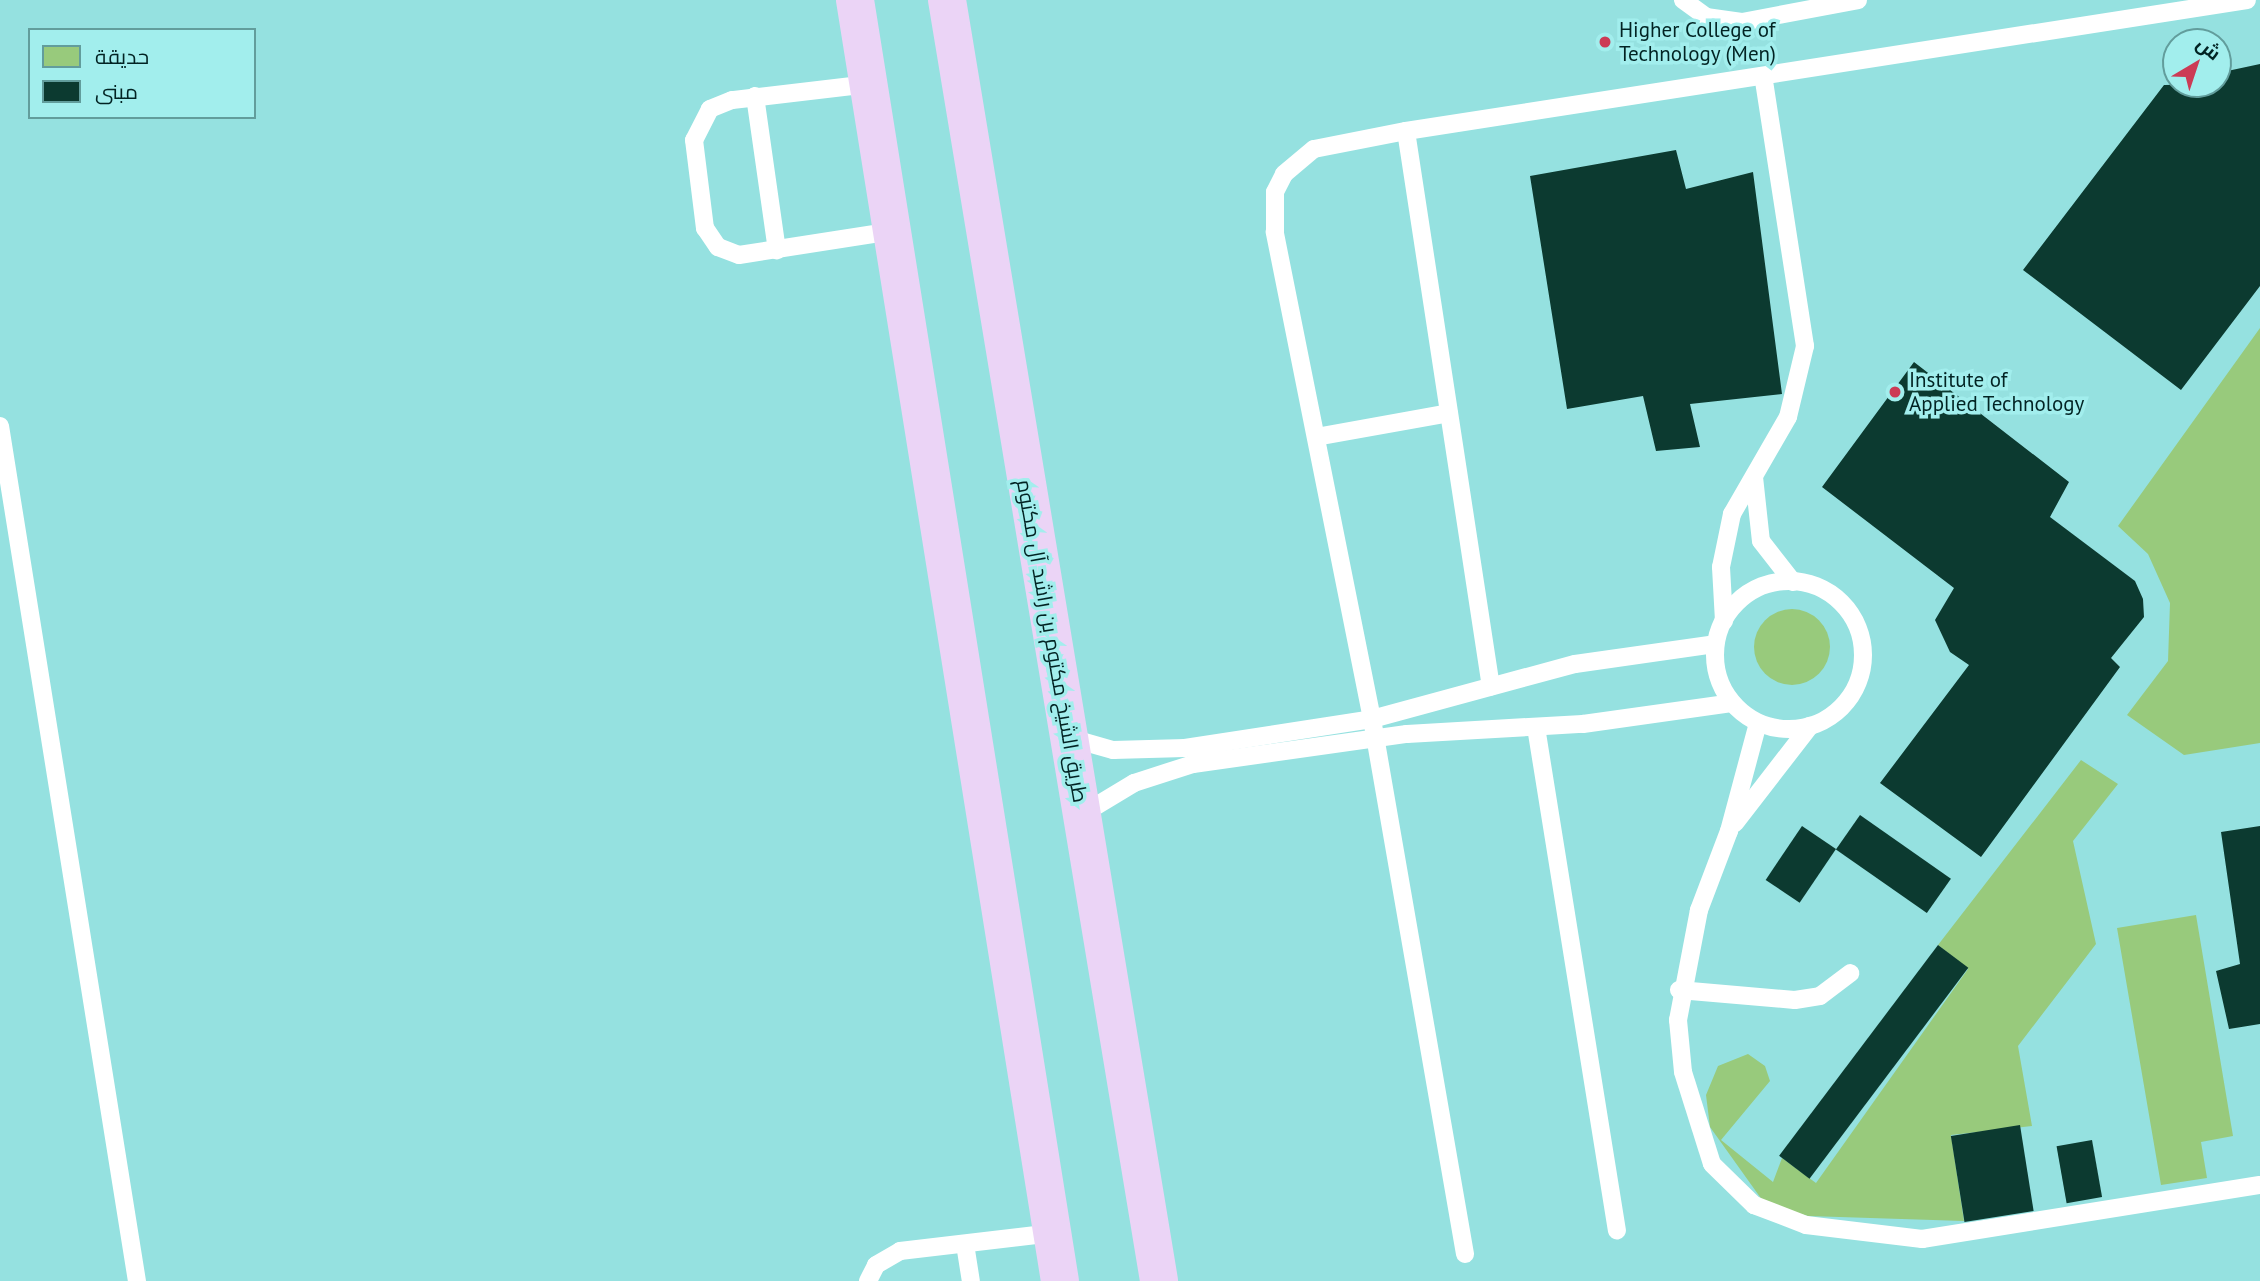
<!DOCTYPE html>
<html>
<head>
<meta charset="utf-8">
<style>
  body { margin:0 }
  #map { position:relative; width:2260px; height:1281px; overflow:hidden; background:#95e1e0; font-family:"PT Sans",Cairo,sans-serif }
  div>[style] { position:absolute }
  .green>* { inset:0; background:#98ca7c }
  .round { border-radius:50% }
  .building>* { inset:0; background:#0c3a30; transform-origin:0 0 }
  .service>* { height:18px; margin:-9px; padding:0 9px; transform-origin:9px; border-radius:9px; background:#fff }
  .service>.ring { margin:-9px; padding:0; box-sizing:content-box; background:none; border:18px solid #fff; border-radius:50% }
  .trunk>* { height:38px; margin:-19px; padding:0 19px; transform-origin:19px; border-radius:19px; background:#ebd4f6 }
  .dots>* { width:19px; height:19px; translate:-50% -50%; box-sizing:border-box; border:4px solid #a2eeed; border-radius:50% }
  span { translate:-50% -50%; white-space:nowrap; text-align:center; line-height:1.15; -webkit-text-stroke:7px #a2eeed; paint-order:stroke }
  .poi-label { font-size:21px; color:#022323 }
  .left { translate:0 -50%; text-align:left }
  .street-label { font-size:21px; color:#022323 }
  .legend { position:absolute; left:28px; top:28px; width:228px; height:91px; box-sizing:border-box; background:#a2eeed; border:2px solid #629d9c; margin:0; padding:9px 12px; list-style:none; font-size:21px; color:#022323 }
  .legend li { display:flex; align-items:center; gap:14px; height:35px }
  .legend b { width:35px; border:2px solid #629d9c }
  .north { position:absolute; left:2162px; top:28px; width:70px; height:70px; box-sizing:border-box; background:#a2eeed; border:2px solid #629d9c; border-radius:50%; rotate:39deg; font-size:19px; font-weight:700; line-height:28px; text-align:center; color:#022323 }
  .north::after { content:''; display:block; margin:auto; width:24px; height:32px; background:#cc3b55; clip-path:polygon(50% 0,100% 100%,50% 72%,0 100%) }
</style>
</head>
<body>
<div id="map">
  <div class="green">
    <div style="clip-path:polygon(2260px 328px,2260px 743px,2184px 755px,2127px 715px,2168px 661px,2170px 603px,2148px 554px,2118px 526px)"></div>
    <div class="round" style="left:1754px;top:609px;width:76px;height:76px"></div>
    <div style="clip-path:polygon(2081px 760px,2118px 784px,2073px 841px,2096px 944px,2018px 1046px,2032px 1126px,1951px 1135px,1964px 1221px,1808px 1216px,1765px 1204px,1710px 1127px,1706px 1095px,1718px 1066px,1748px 1054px,1765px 1066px,1770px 1081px,1721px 1140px,1773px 1182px,1782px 1158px,1816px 1183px,1968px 969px,1938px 945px)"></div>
    <div style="clip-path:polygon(2196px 915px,2233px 1136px,2201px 1142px,2207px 1178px,2161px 1185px,2117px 928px)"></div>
  </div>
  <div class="building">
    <div style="clip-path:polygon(2260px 64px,2260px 286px,2181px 390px,2023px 270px,2164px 85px,2218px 84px,2218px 73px)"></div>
    <div style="clip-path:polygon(1676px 150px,1686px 189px,1753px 172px,1782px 394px,1690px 404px,1700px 447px,1656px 451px,1643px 396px,1567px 409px,1530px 176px)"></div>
    <div style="clip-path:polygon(1914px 362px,2069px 482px,2050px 517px,2135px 581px,2143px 599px,2144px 617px,2111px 658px,2120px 667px,1981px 857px,1880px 783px,1969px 665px,1950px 652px,1935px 620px,1954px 588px,1822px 487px)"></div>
    <div style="left:1860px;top:815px;width:111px;height:42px;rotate:35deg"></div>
    <div style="left:1802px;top:826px;width:41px;height:65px;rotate:34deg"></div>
    <div style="clip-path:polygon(2260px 826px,2260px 1024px,2229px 1029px,2216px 971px,2240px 964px,2221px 832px)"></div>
    <div style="left:1938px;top:945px;width:38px;height:264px;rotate:37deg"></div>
    <div style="left:2020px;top:1125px;width:87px;height:70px;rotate:81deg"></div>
    <div style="left:2092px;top:1140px;width:58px;height:36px;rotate:80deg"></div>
  </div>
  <div class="service">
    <div style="left:1683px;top:0;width:29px;rotate:36deg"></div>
    <div style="left:1706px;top:17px;width:36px;rotate:8deg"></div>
    <div style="left:1742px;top:22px;width:118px;rotate:-10.7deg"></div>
    <div style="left:869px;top:84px;width:138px;rotate:173.3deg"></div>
    <div style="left:732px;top:100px;width:24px;rotate:158deg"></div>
    <div style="left:710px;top:109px;width:35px;rotate:117deg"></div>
    <div style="left:694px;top:140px;width:89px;rotate:82.9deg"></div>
    <div style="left:705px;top:228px;width:23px;rotate:56deg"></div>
    <div style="left:718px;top:247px;width:22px;rotate:21deg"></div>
    <div style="left:739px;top:255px;width:155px;rotate:-8.9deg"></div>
    <div style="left:755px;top:96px;width:156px;rotate:81.9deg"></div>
    <div style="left:1406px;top:131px;width:562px;rotate:81.31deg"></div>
    <div style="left:0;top:426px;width:866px;rotate:80.9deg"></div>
    <div style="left:1316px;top:437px;width:135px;rotate:-10.2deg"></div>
    <div style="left:1754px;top:477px;width:64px;rotate:83.8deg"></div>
    <div style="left:1761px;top:541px;width:52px;rotate:52deg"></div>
    <div class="ring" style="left:1715px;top:581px;width:130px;height:130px"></div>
    <div style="left:1724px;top:621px;width:54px;rotate:-93.2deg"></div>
    <div style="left:1721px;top:567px;width:54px;rotate:-78.3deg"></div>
    <div style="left:1732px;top:514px;width:112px;rotate:-60deg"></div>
    <div style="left:1788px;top:417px;width:73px;rotate:-76.5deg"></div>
    <div style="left:1805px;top:346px;width:273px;rotate:-98.8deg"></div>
    <div style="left:1758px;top:723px;width:112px;rotate:105deg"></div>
    <div style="left:1729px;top:831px;width:85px;rotate:110.8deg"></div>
    <div style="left:1699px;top:910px;width:112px;rotate:100.8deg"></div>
    <div style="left:1678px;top:1020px;width:52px;rotate:84.5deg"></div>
    <div style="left:1683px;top:1072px;width:96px;rotate:72.5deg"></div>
    <div style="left:1712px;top:1164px;width:59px;rotate:44.3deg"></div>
    <div style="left:1754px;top:1205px;width:56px;rotate:21deg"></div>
    <div style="left:1806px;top:1225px;width:117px;rotate:6.9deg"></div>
    <div style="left:1922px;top:1239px;width:342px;rotate:-9.1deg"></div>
    <div style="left:1536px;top:727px;width:510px;rotate:80.87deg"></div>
    <div style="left:1067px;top:737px;width:48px;rotate:15.8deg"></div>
    <div style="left:1113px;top:750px;width:72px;rotate:-1.6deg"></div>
    <div style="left:1185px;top:748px;width:189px;rotate:-8.8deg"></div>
    <div style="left:1372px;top:719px;width:210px;rotate:-15.2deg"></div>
    <div style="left:1575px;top:664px;width:141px;rotate:-8.1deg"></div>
    <div style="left:1081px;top:815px;width:62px;rotate:-31.1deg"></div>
    <div style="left:1134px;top:783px;width:62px;rotate:-17.9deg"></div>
    <div style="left:1193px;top:764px;width:216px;rotate:-8deg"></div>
    <div style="left:1407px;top:734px;width:176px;rotate:-3.3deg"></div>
    <div style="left:1583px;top:724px;width:150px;rotate:-8deg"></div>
    <div style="left:1735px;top:823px;width:123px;rotate:-52.3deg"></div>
    <div style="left:1679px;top:990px;width:116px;rotate:4.9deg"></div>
    <div style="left:1795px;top:1000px;width:25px;rotate:-9deg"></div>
    <div style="left:1820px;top:996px;width:38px;rotate:-37deg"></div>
    <div style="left:965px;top:1244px;width:37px;rotate:81deg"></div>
    <div style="left:1465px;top:1254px;width:543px;rotate:-99.86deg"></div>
    <div style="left:1372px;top:719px;width:497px;rotate:-101.3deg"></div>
    <div style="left:1275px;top:232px;width:40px;rotate:-90deg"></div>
    <div style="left:1275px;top:192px;width:20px;rotate:-63deg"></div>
    <div style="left:1284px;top:174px;width:39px;rotate:-40deg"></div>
    <div style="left:1314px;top:149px;width:94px;rotate:-11.1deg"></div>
    <div style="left:1406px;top:131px;width:851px;rotate:-8.85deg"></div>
    <div style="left:868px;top:1281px;width:18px;rotate:-63deg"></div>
    <div style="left:876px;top:1265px;width:28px;rotate:-30deg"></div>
    <div style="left:900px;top:1251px;width:154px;rotate:-6.7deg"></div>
  </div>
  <div class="trunk">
    <div style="left:855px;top:0;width:1297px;rotate:80.91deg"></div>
    <div style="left:947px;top:0;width:1298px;rotate:80.6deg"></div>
  </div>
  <div class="dots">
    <div style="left:1605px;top:42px;background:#cc3b55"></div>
    <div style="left:1895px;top:392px;background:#cc3b55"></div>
  </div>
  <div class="poi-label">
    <span class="left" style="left:1619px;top:42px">Higher College of<br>Technology (Men)</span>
    <span class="left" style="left:1909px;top:392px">Institute of<br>Applied Technology</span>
  </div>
  <div class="street-label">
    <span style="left:1052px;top:641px;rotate:80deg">طريق الشيخ مكتوم بن راشد آل مكتوم</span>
  </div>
  <ul class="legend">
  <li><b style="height:19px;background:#98ca7c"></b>حديقة</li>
  <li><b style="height:19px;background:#0c3a30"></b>مبنى</li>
  </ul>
  <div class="north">ش</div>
</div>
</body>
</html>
